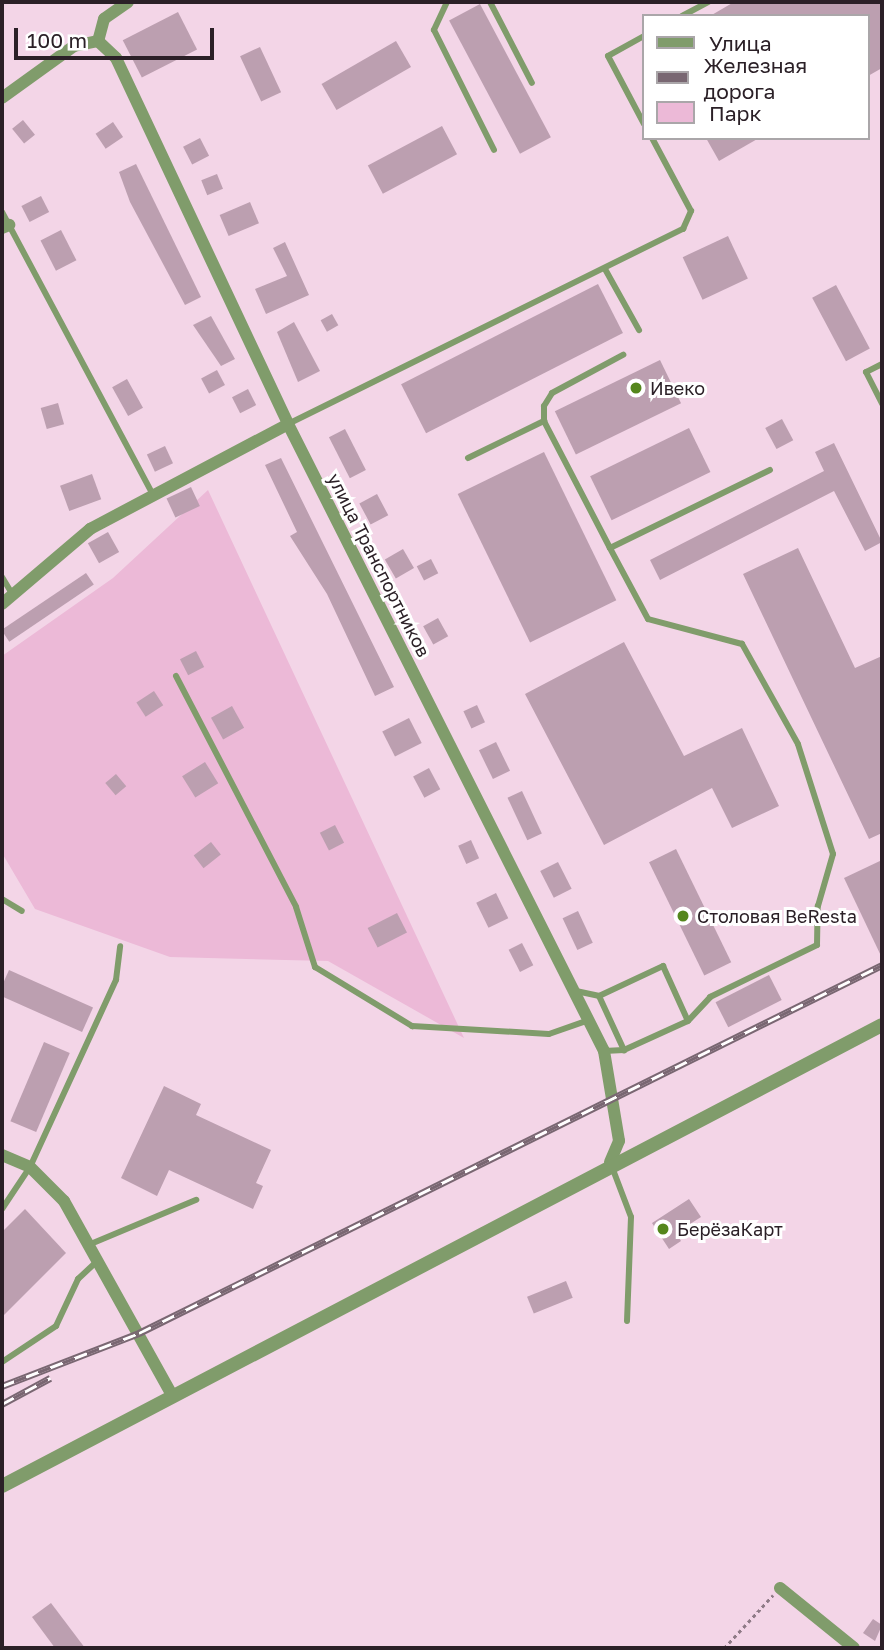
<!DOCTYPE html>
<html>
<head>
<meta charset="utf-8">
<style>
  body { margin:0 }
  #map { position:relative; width:884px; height:1650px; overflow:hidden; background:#f3d5e7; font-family:"Golos Text",sans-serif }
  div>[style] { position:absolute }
  .green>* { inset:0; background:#ecb9d7 }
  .building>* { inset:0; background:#bc9fb0; transform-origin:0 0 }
  .path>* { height:2.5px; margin-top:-1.25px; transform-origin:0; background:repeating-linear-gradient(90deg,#8e7a86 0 3.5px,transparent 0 7px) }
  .service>* { height:6px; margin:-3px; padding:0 3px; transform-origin:3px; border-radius:3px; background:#809c6b }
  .minor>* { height:12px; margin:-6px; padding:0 6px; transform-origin:6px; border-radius:6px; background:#809c6b }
  .tertiary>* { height:14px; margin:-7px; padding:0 7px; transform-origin:7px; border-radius:7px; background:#809c6b }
  .rail>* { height:7px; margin-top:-3.5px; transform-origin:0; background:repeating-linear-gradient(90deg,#fff 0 13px,#796772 0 26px); box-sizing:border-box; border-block:2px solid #796772 }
  .dots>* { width:19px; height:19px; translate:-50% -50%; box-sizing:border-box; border:4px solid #fff; border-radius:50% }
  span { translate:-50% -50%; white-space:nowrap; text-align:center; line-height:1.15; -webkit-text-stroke:6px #fff; paint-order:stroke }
  .poi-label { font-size:18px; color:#2b2027 }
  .left { translate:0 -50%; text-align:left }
  .street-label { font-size:18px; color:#2b2027 }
  .frame { position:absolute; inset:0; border:4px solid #2b2027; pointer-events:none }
  .legend { position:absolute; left:642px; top:14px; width:228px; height:126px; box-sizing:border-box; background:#fff; border:2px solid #aaa6a9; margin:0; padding:9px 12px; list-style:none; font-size:21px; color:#2b2027 }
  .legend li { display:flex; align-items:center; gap:14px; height:35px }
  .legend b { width:35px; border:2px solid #aaa6a9 }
  .scale { position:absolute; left:14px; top:28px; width:200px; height:32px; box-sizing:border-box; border:4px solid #2b2027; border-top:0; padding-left:9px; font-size:21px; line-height:24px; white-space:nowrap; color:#2b2027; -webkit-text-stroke:5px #fff; paint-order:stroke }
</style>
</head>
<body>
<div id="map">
  <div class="green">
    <div style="clip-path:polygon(208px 490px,464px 1038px,328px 961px,170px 957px,35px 909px,2px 853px,2px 656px,113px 578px)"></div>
  </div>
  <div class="building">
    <div style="clip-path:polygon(734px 2px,882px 2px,882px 68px,868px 76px,868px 16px,710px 16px)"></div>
    <div style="left:480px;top:4px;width:151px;height:35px;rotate:62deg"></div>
    <div style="left:178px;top:12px;width:42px;height:62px;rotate:63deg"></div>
    <div style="left:396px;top:41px;width:30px;height:86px;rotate:60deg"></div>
    <div style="left:260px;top:47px;width:50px;height:22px;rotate:65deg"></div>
    <div style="left:23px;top:120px;width:19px;height:14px;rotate:51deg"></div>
    <div style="left:113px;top:122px;width:18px;height:21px;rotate:56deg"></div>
    <div style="left:442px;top:126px;width:32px;height:84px;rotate:62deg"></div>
    <div style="left:200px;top:138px;width:20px;height:19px;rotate:63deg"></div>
    <div style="clip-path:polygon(706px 138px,759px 138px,719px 161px)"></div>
    <div style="clip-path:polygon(136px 164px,201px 297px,185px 305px,130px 202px,119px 172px)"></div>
    <div style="left:217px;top:174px;width:16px;height:17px;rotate:68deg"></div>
    <div style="left:41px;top:196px;width:18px;height:22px;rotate:63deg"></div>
    <div style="left:250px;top:202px;width:23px;height:33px;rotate:67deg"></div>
    <div style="left:61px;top:230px;width:34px;height:23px;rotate:63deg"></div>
    <div style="left:728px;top:236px;width:47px;height:50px;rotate:65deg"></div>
    <div style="clip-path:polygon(285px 242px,309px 295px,266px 314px,255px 289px,287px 276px,273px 248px)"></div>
    <div style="left:598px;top:284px;width:55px;height:221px;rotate:63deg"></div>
    <div style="left:836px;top:285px;width:72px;height:27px;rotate:62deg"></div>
    <div style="left:332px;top:314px;width:13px;height:13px;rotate:61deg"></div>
    <div style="clip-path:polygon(211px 316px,235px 359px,221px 366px,193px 325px)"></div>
    <div style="clip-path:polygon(294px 322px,320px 371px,298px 382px,277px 332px)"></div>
    <div style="left:660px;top:360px;width:48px;height:117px;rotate:64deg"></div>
    <div style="left:217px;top:370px;width:17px;height:18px;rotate:62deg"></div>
    <div style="left:127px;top:379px;width:33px;height:17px;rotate:61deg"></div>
    <div style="left:248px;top:389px;width:18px;height:18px;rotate:63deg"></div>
    <div style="left:58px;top:403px;width:22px;height:18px;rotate:74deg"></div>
    <div style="left:782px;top:419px;width:24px;height:19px;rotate:62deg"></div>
    <div style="left:689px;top:428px;width:49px;height:110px;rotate:64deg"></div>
    <div style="left:345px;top:429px;width:46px;height:18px;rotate:63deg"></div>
    <div style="clip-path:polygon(834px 443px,882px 542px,865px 551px,834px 491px,660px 580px,650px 560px,824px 471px,815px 452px)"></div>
    <div style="left:165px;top:446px;width:19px;height:20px;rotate:65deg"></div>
    <div style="left:544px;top:452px;width:165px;height:96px;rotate:64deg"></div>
    <div style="clip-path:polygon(281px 458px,394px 687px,375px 696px,327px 594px,290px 536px,297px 532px,265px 465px)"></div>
    <div style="left:92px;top:474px;width:27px;height:34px;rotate:70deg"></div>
    <div style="left:191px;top:487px;width:21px;height:27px;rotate:65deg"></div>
    <div style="left:377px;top:494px;width:24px;height:20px;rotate:62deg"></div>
    <div style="left:108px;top:532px;width:23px;height:23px;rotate:61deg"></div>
    <div style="clip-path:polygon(798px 548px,855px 668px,882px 656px,882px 833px,869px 839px,743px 574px)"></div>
    <div style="left:403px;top:549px;width:22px;height:21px;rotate:60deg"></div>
    <div style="left:431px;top:559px;width:16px;height:16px;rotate:63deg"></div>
    <div style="left:86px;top:573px;width:14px;height:102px;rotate:56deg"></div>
    <div style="left:438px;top:618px;width:21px;height:17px;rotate:61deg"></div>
    <div style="clip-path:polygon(624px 642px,684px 756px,742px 728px,779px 806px,732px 828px,712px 788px,604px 845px,525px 694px)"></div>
    <div style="left:196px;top:651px;width:18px;height:18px;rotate:63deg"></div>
    <div style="left:154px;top:691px;width:17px;height:21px;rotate:57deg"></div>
    <div style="left:477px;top:705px;width:19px;height:15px;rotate:65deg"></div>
    <div style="left:232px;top:706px;width:25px;height:24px;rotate:61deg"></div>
    <div style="left:409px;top:718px;width:28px;height:30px;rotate:63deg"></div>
    <div style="left:496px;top:742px;width:32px;height:19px;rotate:64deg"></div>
    <div style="left:205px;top:762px;width:25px;height:27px;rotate:58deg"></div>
    <div style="left:429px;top:768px;width:24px;height:18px;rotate:62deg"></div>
    <div style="left:116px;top:774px;width:16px;height:14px;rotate:50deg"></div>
    <div style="left:522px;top:791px;width:47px;height:16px;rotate:65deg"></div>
    <div style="left:335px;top:825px;width:20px;height:17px;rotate:63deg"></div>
    <div style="left:471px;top:840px;width:20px;height:14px;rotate:66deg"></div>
    <div style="left:211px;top:842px;width:16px;height:22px;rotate:52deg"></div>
    <div style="left:676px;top:849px;width:126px;height:30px;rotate:64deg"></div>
    <div style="clip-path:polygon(882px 860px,882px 958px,844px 878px)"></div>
    <div style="left:558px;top:862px;width:30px;height:20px;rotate:63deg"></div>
    <div style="left:496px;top:893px;width:28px;height:22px;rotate:64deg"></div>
    <div style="left:578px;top:911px;width:35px;height:17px;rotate:65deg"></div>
    <div style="left:397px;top:913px;width:22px;height:33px;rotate:63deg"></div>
    <div style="left:522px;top:943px;width:25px;height:15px;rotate:63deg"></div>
    <div style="left:9px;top:970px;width:92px;height:27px;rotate:24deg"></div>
    <div style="left:769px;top:975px;width:28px;height:60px;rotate:63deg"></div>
    <div style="left:44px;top:1042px;width:28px;height:86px;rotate:23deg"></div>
    <div style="clip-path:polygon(164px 1086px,201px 1104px,196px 1115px,271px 1150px,256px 1183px,263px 1186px,253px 1209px,169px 1170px,157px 1196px,121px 1178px)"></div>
    <div style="clip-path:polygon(689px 1199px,701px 1217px,676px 1233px,681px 1241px,669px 1249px,652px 1223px)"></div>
    <div style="clip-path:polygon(25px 1209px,66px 1253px,2px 1317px,2px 1232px)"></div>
    <div style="left:566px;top:1281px;width:18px;height:42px;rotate:68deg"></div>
    <div style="clip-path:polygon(51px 1603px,85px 1648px,55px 1648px,32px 1617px)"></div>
    <div style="clip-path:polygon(873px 1619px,882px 1625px,875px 1641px,863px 1633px)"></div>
  </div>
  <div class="path">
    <div style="left:724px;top:1648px;width:72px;rotate:-47.2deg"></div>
  </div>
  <div class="service">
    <div style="left:447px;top:2px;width:31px;rotate:115deg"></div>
    <div style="left:434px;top:30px;width:134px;rotate:63.4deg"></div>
    <div style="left:490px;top:2px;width:91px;rotate:62.6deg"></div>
    <div style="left:682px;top:16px;width:30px;rotate:-28deg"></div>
    <div style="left:644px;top:36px;width:41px;rotate:150.9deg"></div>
    <div style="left:608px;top:56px;width:77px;rotate:62.1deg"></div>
    <div style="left:2px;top:212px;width:321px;rotate:61.9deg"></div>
    <div style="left:605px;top:269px;width:70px;rotate:60.9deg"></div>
    <div style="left:882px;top:364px;width:18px;rotate:153deg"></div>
    <div style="left:866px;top:372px;width:36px;rotate:63deg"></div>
    <div style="left:288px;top:424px;width:441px;rotate:-26.3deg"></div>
    <div style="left:683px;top:229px;width:20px;rotate:-66deg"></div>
    <div style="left:691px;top:211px;width:83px;rotate:-118.1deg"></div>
    <div style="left:468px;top:458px;width:85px;rotate:-26deg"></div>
    <div style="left:610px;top:548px;width:143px;rotate:-117.5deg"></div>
    <div style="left:544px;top:421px;width:15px;rotate:-90deg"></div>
    <div style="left:544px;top:406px;width:15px;rotate:-58deg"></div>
    <div style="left:552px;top:393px;width:81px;rotate:-28.2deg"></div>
    <div style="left:2px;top:577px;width:21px;rotate:59deg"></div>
    <div style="left:176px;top:676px;width:260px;rotate:62.5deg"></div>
    <div style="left:296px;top:907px;width:63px;rotate:72.4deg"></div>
    <div style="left:315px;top:967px;width:114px;rotate:31.3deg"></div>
    <div style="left:412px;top:1026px;width:137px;rotate:3.3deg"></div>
    <div style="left:549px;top:1034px;width:42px;rotate:-19.3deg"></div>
    <div style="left:2px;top:899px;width:23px;rotate:31deg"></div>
    <div style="left:576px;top:991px;width:24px;rotate:12deg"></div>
    <div style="left:599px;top:996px;width:71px;rotate:-25.1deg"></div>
    <div style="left:663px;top:966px;width:60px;rotate:65.6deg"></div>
    <div style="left:599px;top:996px;width:60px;rotate:65.2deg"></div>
    <div style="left:604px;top:1051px;width:20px;rotate:-3deg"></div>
    <div style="left:624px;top:1050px;width:70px;rotate:-24.4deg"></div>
    <div style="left:688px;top:1021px;width:33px;rotate:-47deg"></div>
    <div style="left:710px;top:997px;width:119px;rotate:-25.9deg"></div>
    <div style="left:817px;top:945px;width:39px;rotate:-89deg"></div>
    <div style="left:818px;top:906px;width:54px;rotate:-73.9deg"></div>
    <div style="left:833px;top:854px;width:115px;rotate:-107.7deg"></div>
    <div style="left:798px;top:744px;width:115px;rotate:-119.2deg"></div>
    <div style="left:742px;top:644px;width:97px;rotate:-165.1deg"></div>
    <div style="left:648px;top:619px;width:81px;rotate:-118.2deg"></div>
    <div style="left:610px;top:548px;width:178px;rotate:-26deg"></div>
    <div style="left:612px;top:1167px;width:53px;rotate:69.2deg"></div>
    <div style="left:631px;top:1217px;width:104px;rotate:92.2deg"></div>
    <div style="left:2px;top:1209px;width:50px;rotate:-56.3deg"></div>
    <div style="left:30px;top:1167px;width:206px;rotate:-65.3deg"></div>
    <div style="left:116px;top:980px;width:34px;rotate:-83deg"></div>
    <div style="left:93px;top:1243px;width:112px;rotate:-22.7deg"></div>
    <div style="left:2px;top:1362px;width:65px;rotate:-33.7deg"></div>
    <div style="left:56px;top:1326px;width:52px;rotate:-64.9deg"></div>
    <div style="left:78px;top:1279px;width:26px;rotate:-43deg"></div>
  </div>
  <div class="minor">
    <div style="left:128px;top:2px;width:29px;rotate:145deg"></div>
    <div style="left:104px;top:19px;width:23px;rotate:105deg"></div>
    <div style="left:98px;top:41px;width:25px;rotate:43deg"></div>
    <div style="left:116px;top:58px;width:404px;rotate:64.8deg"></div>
    <div style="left:288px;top:424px;width:702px;rotate:63.25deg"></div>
    <div style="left:604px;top:1051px;width:91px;rotate:80.5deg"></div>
    <div style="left:619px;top:1141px;width:23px;rotate:113deg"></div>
    <div style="left:2px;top:98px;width:89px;rotate:-35.8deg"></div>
    <div style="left:74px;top:46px;width:25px;rotate:-12deg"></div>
    <div style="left:2px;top:228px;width:8px;rotate:-23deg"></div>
    <div style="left:2px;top:604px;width:116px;rotate:-40.4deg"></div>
    <div style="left:90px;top:529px;width:224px;rotate:-27.9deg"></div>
    <div style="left:2px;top:1155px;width:30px;rotate:23deg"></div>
    <div style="left:30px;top:1167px;width:48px;rotate:45deg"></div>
    <div style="left:64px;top:1201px;width:220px;rotate:60.9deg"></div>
    <div style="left:780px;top:1588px;width:95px;rotate:39deg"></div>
  </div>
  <div class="tertiary">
    <div style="left:2px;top:1486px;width:993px;rotate:-27.65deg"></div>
  </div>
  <div class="rail">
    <div style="left:2px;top:1386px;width:147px;rotate:-21.1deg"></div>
    <div style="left:139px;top:1333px;width:829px;rotate:-26.35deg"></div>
    <div style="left:2px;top:1404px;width:55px;rotate:-28.4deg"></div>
  </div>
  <div class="dots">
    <div style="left:636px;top:388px;background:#54861c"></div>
    <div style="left:683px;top:916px;background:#54861c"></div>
    <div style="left:663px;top:1229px;background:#54861c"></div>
  </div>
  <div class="poi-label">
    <span class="left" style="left:650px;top:388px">Ивеко</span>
    <span class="left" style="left:697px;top:916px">Столовая BeResta</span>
    <span class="left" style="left:677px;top:1229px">БерёзаКарт</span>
  </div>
  <div class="street-label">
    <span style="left:379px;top:565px;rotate:63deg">улица Транспортников</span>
  </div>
  <div class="frame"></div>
  <ul class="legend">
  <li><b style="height:9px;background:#809c6b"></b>Улица</li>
  <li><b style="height:9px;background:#796772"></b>Железная дорога</li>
  <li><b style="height:19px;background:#ecb9d7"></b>Парк</li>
  </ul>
  <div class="scale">100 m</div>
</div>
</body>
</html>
